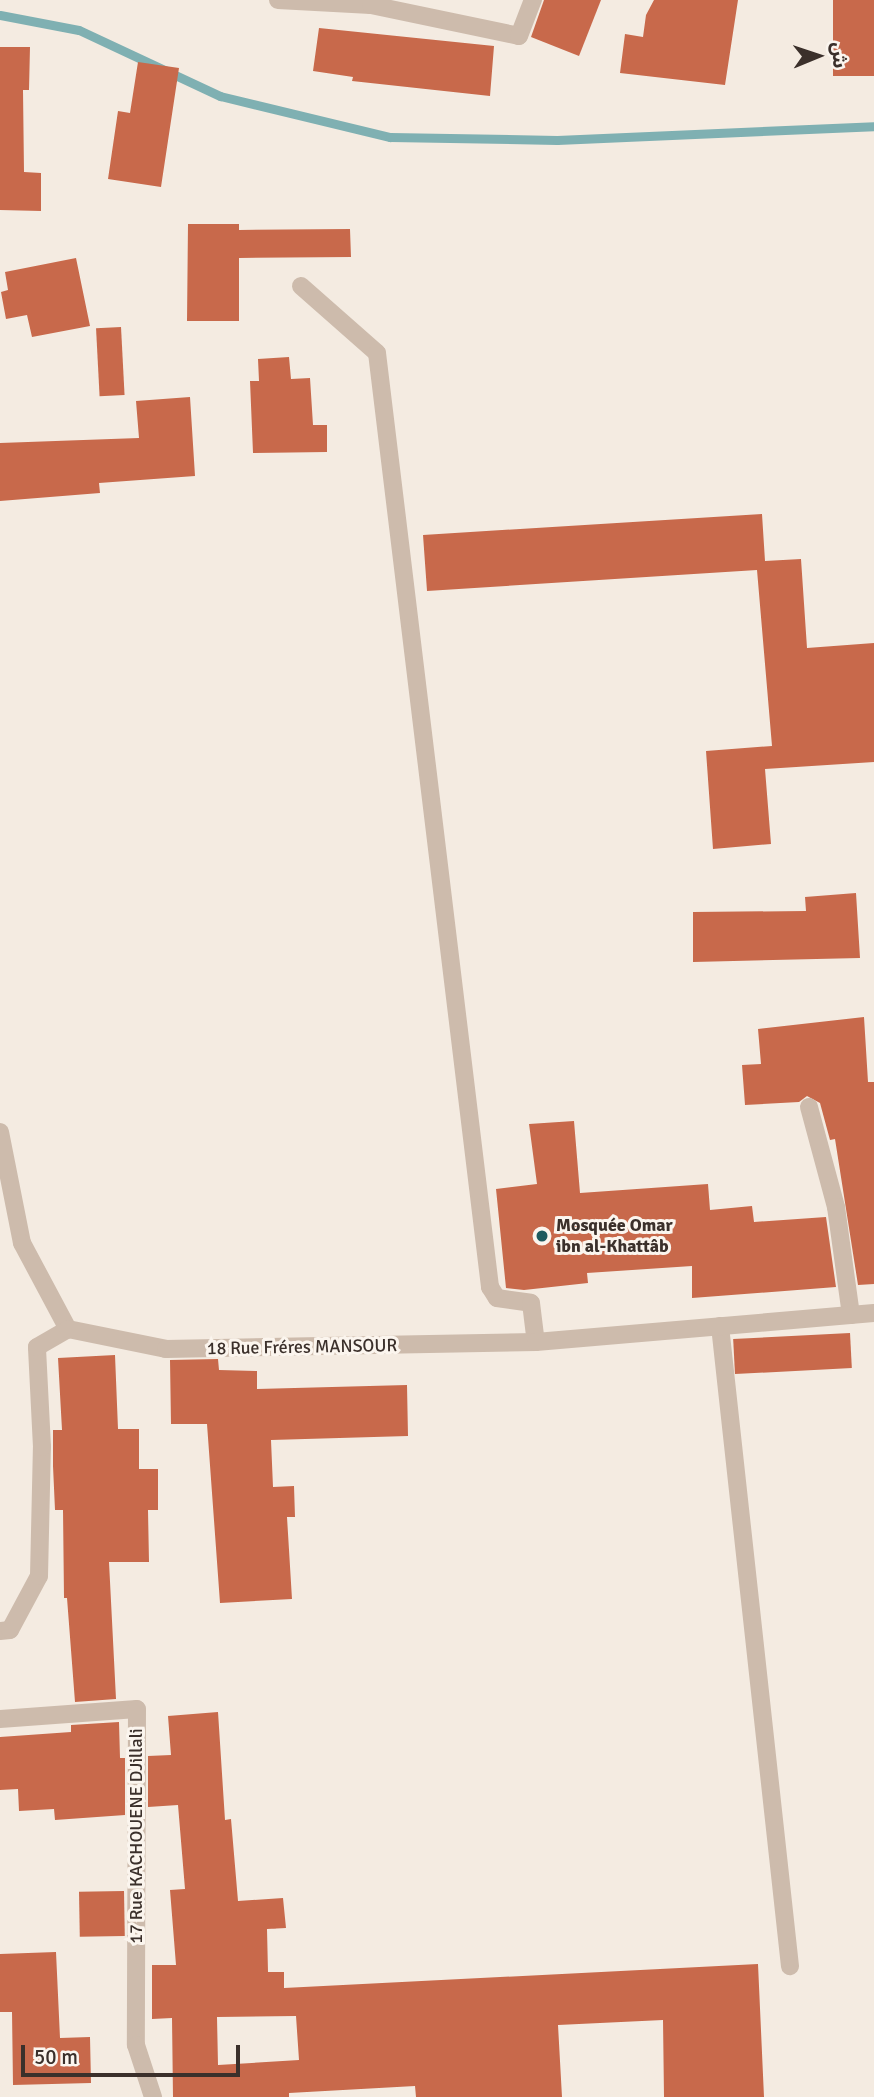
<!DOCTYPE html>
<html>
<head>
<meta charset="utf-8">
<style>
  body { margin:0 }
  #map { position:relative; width:874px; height:2097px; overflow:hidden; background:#f4ebe1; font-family:Signika,"Noto Sans Arabic",sans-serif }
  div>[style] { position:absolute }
  .stream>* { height:9px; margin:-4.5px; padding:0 4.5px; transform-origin:4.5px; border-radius:4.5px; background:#7fb0b2 }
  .building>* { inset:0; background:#c8694b; transform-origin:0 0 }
  .street>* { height:18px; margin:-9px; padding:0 9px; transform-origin:9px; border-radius:9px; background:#cdbbac }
  .dots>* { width:19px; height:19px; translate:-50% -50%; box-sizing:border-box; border:4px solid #fbf5ee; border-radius:50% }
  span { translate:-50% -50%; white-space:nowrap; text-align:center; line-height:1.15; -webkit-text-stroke:6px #fbf5ee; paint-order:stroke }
  .poi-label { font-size:18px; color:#3b302b; font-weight:700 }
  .left { translate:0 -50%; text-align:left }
  .street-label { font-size:18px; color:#3b302b }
  .north { position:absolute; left:783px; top:21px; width:70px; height:70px; -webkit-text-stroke:5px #fbf5ee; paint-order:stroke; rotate:88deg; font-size:19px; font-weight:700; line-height:28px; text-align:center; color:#3b302b }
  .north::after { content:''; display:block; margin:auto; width:24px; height:32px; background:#3b302b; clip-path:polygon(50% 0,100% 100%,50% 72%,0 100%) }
  .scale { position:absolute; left:21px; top:2045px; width:219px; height:32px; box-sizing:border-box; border:4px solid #3b302b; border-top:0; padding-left:9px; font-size:21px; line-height:24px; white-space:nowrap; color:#3b302b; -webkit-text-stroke:5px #fbf5ee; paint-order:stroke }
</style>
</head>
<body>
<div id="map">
  <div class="stream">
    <div style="left:0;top:15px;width:80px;rotate:10.8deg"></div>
    <div style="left:79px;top:30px;width:156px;rotate:25.1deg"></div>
    <div style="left:220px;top:96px;width:175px;rotate:13.6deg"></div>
    <div style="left:390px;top:137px;width:167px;rotate:1deg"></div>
    <div style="left:557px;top:140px;width:317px;rotate:-2.5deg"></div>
  </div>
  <div class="building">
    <div style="clip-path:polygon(544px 0,601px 0,579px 56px,531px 37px)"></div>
    <div style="clip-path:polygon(654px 0,738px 0,725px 85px,620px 73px,625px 34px,643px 37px,646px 15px)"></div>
    <div style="left:833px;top:0;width:41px;height:76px"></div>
    <div style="clip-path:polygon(319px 28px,494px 46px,490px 96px,352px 81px,353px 77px,313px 71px)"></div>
    <div style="clip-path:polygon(0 47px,30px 47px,29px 90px,23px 90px,24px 172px,41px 173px,41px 211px,0 210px)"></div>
    <div style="clip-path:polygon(138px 62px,179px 68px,161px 187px,108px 179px,118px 111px,130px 113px)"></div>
    <div style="clip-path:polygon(188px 224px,239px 224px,239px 230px,350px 229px,351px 257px,239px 258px,239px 321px,187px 321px)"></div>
    <div style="clip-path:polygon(76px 258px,90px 326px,32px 337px,27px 315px,6px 319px,1px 292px,8px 290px,5px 272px)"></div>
    <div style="left:121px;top:327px;width:68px;height:25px;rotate:87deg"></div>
    <div style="clip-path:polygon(289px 357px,291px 379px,310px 378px,313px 425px,327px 425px,327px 452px,253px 453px,250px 381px,259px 381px,258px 359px)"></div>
    <div style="clip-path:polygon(190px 397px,195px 476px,99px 483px,100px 493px,0 501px,0 443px,139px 438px,136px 401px)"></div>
    <div style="clip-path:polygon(762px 514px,765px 561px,801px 559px,807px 648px,874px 643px,874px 762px,765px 769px,771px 844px,713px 849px,706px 751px,772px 746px,757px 570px,427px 591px,423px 535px)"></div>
    <div style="clip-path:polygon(856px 893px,860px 958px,693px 962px,693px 912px,806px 911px,805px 897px)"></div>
    <div style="clip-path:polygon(864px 1017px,868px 1082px,874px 1082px,874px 1284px,858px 1285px,835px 1139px,830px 1140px,820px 1103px,807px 1096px,799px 1102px,745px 1105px,742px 1065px,761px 1064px,758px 1029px)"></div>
    <div style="clip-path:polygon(574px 1121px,580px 1193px,708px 1184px,710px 1210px,752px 1206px,754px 1222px,826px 1217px,836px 1287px,692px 1298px,692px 1266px,587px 1273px,588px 1283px,524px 1290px,506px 1288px,496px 1189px,537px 1184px,529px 1124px)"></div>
    <div style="left:850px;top:1333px;width:35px;height:117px;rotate:87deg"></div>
    <div style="clip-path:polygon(115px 1355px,118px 1429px,139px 1429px,139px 1469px,158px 1469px,158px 1510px,148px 1510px,149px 1562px,109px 1562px,116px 1699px,75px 1702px,67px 1598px,64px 1598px,63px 1510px,55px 1510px,53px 1466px,53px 1430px,62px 1430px,58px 1358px)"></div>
    <div style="clip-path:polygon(218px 1359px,219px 1370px,257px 1371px,257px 1389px,407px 1385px,408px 1436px,271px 1440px,273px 1487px,294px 1486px,295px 1517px,287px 1517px,292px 1599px,220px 1603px,207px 1424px,171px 1424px,170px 1360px)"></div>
    <div style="clip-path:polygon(evenodd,218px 1712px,225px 1820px,231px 1819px,238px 1901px,283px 1898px,286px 1928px,267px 1929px,268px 1972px,284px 1972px,284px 1988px,758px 1964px,764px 2097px,664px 2097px,663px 2020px,558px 2025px,562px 2097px,416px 2097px,415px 2086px,289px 2093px,289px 2097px,173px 2097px,172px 2018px,152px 2019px,152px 1965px,176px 1965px,170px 1890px,185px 1889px,178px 1805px,148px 1807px,148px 1756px,171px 1755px,168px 1716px,218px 1712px,296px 2016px,299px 2060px,218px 2065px,217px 2017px,296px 2016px)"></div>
    <div style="clip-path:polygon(119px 1722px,120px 1758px,125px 1758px,125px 1815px,55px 1820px,54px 1809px,19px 1811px,18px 1789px,0 1790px,0 1737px,71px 1732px,71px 1725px)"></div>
    <div style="left:124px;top:1891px;width:45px;height:45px;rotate:89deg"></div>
    <div style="clip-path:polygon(56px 1952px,60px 2038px,90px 2037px,91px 2083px,13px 2085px,12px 2012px,0 2012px,0 1954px)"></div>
  </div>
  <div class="street">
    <div style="left:278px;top:0;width:93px;rotate:3.1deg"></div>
    <div style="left:371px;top:5px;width:151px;rotate:11.8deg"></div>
    <div style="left:519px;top:36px;width:39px;rotate:-69deg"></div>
    <div style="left:301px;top:286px;width:101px;rotate:41.4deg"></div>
    <div style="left:377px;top:353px;width:941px;rotate:83.1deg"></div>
    <div style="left:490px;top:1287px;width:13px;rotate:58deg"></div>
    <div style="left:497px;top:1298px;width:34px;rotate:8deg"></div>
    <div style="left:531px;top:1303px;width:39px;rotate:83deg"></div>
    <div style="left:809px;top:1107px;width:104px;rotate:74.9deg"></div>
    <div style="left:836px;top:1207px;width:109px;rotate:82.1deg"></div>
    <div style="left:0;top:1132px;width:113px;rotate:78.8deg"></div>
    <div style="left:22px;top:1243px;width:98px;rotate:61.9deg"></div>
    <div style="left:720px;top:1326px;width:644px;rotate:83.76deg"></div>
    <div style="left:0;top:1631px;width:10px;rotate:-6deg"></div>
    <div style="left:10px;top:1630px;width:61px;rotate:-61.8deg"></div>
    <div style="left:39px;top:1576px;width:129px;rotate:-88.7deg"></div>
    <div style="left:42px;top:1447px;width:100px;rotate:-92.9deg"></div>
    <div style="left:37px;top:1347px;width:36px;rotate:-30deg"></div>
    <div style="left:68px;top:1329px;width:100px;rotate:11.5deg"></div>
    <div style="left:166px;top:1349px;width:370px;rotate:-1.1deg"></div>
    <div style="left:536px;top:1342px;width:339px;rotate:-4.9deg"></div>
    <div style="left:0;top:1719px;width:137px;rotate:-4.2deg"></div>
    <div style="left:137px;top:1709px;width:336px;rotate:90.2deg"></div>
    <div style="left:136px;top:2045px;width:55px;rotate:71.9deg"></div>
  </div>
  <div class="dots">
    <div style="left:542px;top:1236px;background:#1f5a5e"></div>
  </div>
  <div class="poi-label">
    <span class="left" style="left:556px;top:1236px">Mosquée Omar<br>ibn al-Khattâb</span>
  </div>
  <div class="street-label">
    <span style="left:302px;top:1347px;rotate:-1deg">18 Rue Fréres MANSOUR</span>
    <span style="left:136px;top:1836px;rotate:-90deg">17 Rue KACHOUENE DJillali</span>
  </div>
  <div class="north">ش</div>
  <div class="scale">50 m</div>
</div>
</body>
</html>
